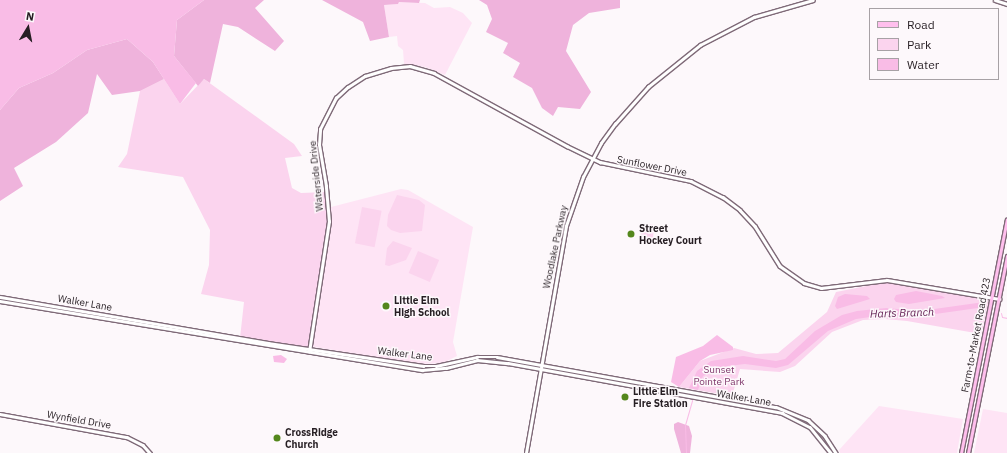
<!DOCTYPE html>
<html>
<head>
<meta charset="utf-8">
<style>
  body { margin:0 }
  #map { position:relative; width:1007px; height:453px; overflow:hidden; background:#fdf8fb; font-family:"IBM Plex Sans",sans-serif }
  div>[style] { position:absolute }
  .built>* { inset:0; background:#fee4f5 }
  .green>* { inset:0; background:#fbd4ee; transform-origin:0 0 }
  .forest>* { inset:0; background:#efb3dc }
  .water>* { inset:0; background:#f9bce6 }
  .stream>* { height:1px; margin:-0.5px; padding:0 0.5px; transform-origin:0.5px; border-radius:0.5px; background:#f9bce6 }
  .roads { filter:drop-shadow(1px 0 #7f6a78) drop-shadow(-1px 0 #7f6a78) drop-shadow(0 1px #7f6a78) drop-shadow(0 -1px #7f6a78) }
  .minor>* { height:2.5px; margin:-1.25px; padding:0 1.25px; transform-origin:1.25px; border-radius:1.25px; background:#fff }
  .major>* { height:3px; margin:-1.5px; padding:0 1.5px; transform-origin:1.5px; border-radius:1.5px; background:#ffbfed }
  .dots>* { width:11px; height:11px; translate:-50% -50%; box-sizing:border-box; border:2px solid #fdf8fb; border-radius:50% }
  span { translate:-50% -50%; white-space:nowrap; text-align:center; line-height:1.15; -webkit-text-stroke:3px #fdf8fb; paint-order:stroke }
  .street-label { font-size:10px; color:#261e23 }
  .poi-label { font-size:10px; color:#261e23; font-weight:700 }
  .left { translate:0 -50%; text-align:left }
  .park-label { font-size:10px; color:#803a6d }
  .water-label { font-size:11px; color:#642054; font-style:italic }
  .legend { position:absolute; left:869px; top:8px; width:130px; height:72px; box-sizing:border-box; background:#fdf8fb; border:1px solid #a7a1a5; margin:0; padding:5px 7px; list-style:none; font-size:12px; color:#261e23 }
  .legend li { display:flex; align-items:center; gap:8px; height:20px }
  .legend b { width:20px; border:1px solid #a7a1a5 }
  .north { position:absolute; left:8px; top:8px; width:40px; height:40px; -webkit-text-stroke:3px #fdf8fb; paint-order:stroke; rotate:10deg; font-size:11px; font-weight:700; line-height:16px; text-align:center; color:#261e23 }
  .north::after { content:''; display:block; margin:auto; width:14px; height:18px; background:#261e23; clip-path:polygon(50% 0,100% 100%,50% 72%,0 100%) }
</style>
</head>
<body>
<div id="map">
  <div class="built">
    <div style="clip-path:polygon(399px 2px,425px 3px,434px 8px,450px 7px,463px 13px,472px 23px,445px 75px,425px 67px,404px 64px,403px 50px,398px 46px,397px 36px,389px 37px,384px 5px,398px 4px)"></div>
    <div style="clip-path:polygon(401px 189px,408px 190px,473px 227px,453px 342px,457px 356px,443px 363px,420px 364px,314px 347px,312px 344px,331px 207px)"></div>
    <div style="clip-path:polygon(879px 406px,963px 419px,957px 453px,840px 453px,839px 450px)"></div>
    <div style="clip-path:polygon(983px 409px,1007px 413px,1007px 453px,974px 453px)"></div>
  </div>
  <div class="green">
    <div style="clip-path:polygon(164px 79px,180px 104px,204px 79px,294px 144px,302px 156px,285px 158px,292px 188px,301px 193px,327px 192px,328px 226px,309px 349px,240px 338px,244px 302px,201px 294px,209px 265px,210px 230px,183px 177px,118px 167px,127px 154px,140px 91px)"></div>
    <div style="clip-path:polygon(397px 195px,419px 200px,425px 205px,422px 231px,400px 233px,391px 230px,387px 226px,388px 215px)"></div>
    <div style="left:362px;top:207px;width:20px;height:37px;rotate:11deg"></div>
    <div style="left:643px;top:223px;width:12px;height:18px;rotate:9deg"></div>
    <div style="clip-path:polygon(393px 241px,412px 248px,406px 260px,389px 266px,385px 265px,387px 248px)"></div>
    <div style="left:418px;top:251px;width:23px;height:24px;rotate:23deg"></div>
    <div style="clip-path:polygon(887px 282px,989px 299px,981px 334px,907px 321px,885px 319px,863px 320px,832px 332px,795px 366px,780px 372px,740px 369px,732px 396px,679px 387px,700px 361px,734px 348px,756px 354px,778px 353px,827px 312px,836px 292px)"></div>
  </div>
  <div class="forest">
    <div style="clip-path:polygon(204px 0,264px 0,255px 8px,284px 41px,275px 51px,238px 27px,223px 24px,210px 83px,204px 79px,198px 86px,174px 56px,177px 20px)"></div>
    <div style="clip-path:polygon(322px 0,420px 0,419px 3px,399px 2px,398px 4px,384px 5px,389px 37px,370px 41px,363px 22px)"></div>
    <div style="clip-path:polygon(479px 0,620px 0,620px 8px,589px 13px,573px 25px,566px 51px,591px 92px,580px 109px,558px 107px,553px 116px,542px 108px,532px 88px,513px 77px,520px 63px,503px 53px,508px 43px,486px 32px,492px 19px,487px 5px)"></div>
    <div style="clip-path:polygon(127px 39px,153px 62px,164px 79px,140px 91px,112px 95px,97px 74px,88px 113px,56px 142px,14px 168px,23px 186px,0 201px,0 110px,19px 88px,53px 73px,87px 50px)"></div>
    <div style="clip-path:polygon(678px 422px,689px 426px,692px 436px,690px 453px,681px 453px,674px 429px,674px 424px)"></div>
  </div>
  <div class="water">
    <div style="clip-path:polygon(0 0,204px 0,177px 20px,174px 56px,196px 83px,180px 104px,153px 62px,127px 39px,87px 50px,53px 73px,19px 88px,0 110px)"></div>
    <div style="clip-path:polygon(916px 291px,942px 296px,945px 298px,909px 304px,896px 302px,894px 299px,896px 295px)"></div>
    <div style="clip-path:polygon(845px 294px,867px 296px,870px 299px,837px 309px,835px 306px,838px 297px)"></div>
    <div style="clip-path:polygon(977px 303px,985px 304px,985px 307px,914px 317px,885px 315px,856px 319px,828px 331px,788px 365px,776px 368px,745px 364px,719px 367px,703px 376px,698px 390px,689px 388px,697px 371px,711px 361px,743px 356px,776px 361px,785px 359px,815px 331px,842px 315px,857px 311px,886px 308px,920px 311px)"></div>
    <div style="clip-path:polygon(717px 335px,733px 347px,733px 350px,710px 355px,700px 361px,679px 387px,671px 382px,676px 357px,703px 346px)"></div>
    <div style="clip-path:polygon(281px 355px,287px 359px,284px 363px,274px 362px,273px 356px)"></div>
  </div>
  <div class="stream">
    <div style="left:1001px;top:313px;width:4px;rotate:76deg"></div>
    <div style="left:1002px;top:317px;width:5px;rotate:11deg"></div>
    <div style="left:686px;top:453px;width:28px;rotate:-92deg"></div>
    <div style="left:685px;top:425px;width:26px;rotate:-74deg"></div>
  </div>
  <div class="roads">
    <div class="minor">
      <div style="left:995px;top:0;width:13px;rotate:18deg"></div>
      <div style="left:0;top:297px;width:272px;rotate:9.7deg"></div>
      <div style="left:268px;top:343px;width:157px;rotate:8.4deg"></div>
      <div style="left:423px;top:366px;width:13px"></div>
      <div style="left:436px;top:366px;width:42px;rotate:-12.4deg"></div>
      <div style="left:477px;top:357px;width:20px"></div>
      <div style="left:497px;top:357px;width:283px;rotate:10.2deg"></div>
      <div style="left:776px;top:407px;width:35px;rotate:22deg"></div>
      <div style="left:808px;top:420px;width:23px;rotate:43deg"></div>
      <div style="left:825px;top:436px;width:20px;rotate:57deg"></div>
      <div style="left:0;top:301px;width:428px;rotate:9.3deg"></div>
      <div style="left:422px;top:370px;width:24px;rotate:-5deg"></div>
      <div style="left:446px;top:368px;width:32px;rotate:-14deg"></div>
      <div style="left:477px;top:360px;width:31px;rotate:6deg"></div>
      <div style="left:508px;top:363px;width:279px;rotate:10.3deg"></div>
      <div style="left:782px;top:413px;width:31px;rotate:27deg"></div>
      <div style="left:810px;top:427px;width:33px;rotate:51deg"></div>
      <div style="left:309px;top:352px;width:132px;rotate:-81.3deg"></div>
      <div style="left:329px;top:222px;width:36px;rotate:-95deg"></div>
      <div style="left:326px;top:186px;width:42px;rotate:-99.7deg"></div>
      <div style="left:319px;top:145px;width:16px;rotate:-86deg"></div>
      <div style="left:320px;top:129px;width:35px;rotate:-63deg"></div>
      <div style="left:336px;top:98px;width:16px;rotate:-43deg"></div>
      <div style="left:348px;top:87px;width:20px;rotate:-33deg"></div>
      <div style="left:365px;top:76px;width:27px;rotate:-17deg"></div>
      <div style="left:391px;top:68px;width:19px;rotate:-6deg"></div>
      <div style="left:410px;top:66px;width:25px;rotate:16deg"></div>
      <div style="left:434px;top:73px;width:152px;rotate:28.8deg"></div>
      <div style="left:567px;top:146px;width:37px;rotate:26deg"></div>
      <div style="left:600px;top:162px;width:93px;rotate:11.8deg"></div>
      <div style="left:691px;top:181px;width:36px;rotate:27deg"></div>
      <div style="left:723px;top:197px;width:21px;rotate:37deg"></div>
      <div style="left:740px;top:210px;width:22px;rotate:47deg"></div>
      <div style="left:755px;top:226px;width:47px;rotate:58deg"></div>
      <div style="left:780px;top:266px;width:29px;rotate:35deg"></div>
      <div style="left:804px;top:283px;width:18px;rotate:16deg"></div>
      <div style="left:821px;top:288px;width:66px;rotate:-6.9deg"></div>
      <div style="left:887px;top:280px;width:114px;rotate:9.6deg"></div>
      <div style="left:0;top:414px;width:129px;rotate:10.3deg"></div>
      <div style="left:127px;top:437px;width:18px;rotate:27deg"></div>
      <div style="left:143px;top:445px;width:11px;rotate:49deg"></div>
      <div style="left:526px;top:453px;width:230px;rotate:-80deg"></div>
      <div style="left:566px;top:226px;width:52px;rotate:-70.9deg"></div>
      <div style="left:583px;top:177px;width:38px;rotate:-62deg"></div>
      <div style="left:601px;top:143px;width:24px;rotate:-54deg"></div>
      <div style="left:615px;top:124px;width:50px;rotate:-48.3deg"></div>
      <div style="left:648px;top:87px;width:67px;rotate:-38.9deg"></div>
      <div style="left:700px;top:45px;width:61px;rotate:-27.4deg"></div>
      <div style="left:754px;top:17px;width:61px;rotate:-16.1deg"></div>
    </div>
    <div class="major">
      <div style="left:961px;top:453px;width:238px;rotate:-78.9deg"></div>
      <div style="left:968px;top:453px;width:201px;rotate:-78.8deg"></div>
    </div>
  </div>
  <div class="dots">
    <div style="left:631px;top:234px;background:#54871c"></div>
    <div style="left:386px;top:306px;background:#54871c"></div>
    <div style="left:625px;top:397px;background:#54871c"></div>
    <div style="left:277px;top:438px;background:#54871c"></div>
  </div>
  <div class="street-label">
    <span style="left:652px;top:166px;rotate:11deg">Sunflower Drive</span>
    <span style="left:316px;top:176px;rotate:-96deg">Waterside Drive</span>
    <span style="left:555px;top:247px;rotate:-78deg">Woodlake Parkway</span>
    <span style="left:85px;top:303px;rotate:10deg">Walker Lane</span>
    <span style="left:976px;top:335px;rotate:-79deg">Farm-to-Market Road 423</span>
    <span style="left:405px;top:354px;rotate:7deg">Walker Lane</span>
    <span style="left:744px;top:398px;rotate:10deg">Walker Lane</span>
    <span style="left:79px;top:420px;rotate:10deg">Wynfield Drive</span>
  </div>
  <div class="poi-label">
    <span class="left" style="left:639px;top:234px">Street<br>Hockey Court</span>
    <span class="left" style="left:394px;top:306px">Little Elm<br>High School</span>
    <span class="left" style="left:633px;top:397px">Little Elm<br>Fire Station</span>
    <span class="left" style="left:285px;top:438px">CrossRidge<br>Church</span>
  </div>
  <div class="park-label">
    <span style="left:719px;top:375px">Sunset<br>Pointe Park</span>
  </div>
  <div class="water-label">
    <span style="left:902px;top:313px;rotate:-2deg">Harts Branch</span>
  </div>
  <ul class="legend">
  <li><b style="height:5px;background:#ffbfed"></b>Road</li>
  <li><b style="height:11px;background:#fbd4ee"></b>Park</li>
  <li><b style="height:11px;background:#f9bce6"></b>Water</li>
  </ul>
  <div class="north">N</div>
</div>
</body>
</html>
